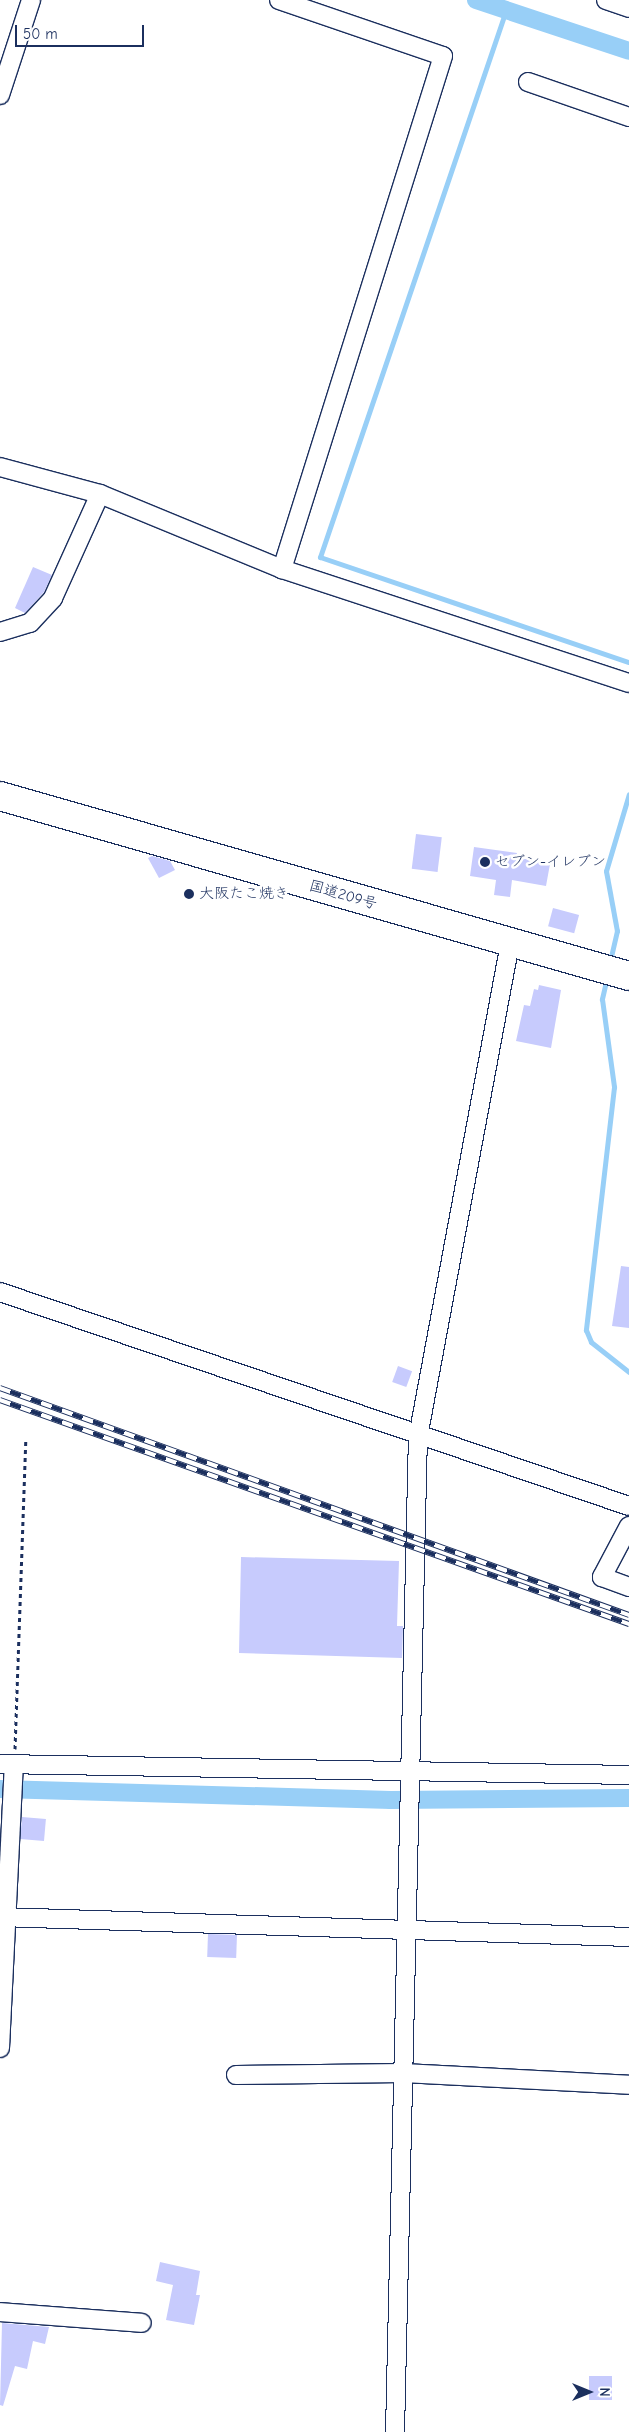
<!DOCTYPE html>
<html>
<head>
<meta charset="utf-8">
<style>
  body { margin:0 }
  #map { position:relative; width:629px; height:2432px; overflow:hidden; background:#fff; font-family:"Comic Neue","Klee One",sans-serif }
  div>[style] { position:absolute }
  .stream>* { height:5px; margin:-2.5px; padding:0 2.5px; transform-origin:2.5px; border-radius:2.5px; background:#98cff7 }
  .canal>* { height:18px; margin:-9px; padding:0 9px; transform-origin:9px; border-radius:9px; background:#98cff7 }
  .building>* { inset:0; background:#c7cbfd; transform-origin:0 0 }
  .path>* { height:3px; margin-top:-1.5px; transform-origin:0; background:repeating-linear-gradient(90deg,#1b2f5e 0 4px,transparent 0 8px) }
  .roads { filter:drop-shadow(1px 0 #1b2f5e) drop-shadow(-1px 0 #1b2f5e) drop-shadow(0 1px #1b2f5e) drop-shadow(0 -1px #1b2f5e) }
  .street>* { height:18px; margin:-9px; padding:0 9px; transform-origin:9px; border-radius:9px; background:#fff }
  .highway>* { height:28px; margin:-14px; padding:0 14px; transform-origin:14px; border-radius:14px; background:#fff }
  .rail>* { height:5.5px; margin-top:-2.75px; transform-origin:0; background:repeating-linear-gradient(90deg,#fff 0 11px,#1b2f5e 0 22px); box-sizing:border-box; border-block:1px solid #1b2f5e }
  .dots>* { width:14px; height:14px; translate:-50% -50%; box-sizing:border-box; border:2px solid #fff; border-radius:50% }
  span { translate:-50% -50%; white-space:nowrap; text-align:center; line-height:1.15; -webkit-text-stroke:5px #fff; paint-order:stroke }
  .poi-label { font-size:15px; color:#1b2f5e }
  .left { translate:0 -50%; text-align:left }
  .street-label { font-size:15px; color:#1b2f5e }
  .north { position:absolute; left:564px; top:2367px; width:50px; height:50px; -webkit-text-stroke:4px #fff; paint-order:stroke; rotate:90deg; font-size:14px; font-weight:700; line-height:20px; text-align:center; color:#1b2f5e }
  .north::after { content:''; display:block; margin:auto; width:18px; height:22px; background:#1b2f5e; clip-path:polygon(50% 0,100% 100%,50% 72%,0 100%) }
  .scale { position:absolute; left:15px; top:25px; width:129px; height:22px; box-sizing:border-box; border:2px solid #1b2f5e; border-top:0; padding-left:6px; font-size:15px; line-height:18px; white-space:nowrap; color:#1b2f5e; -webkit-text-stroke:4px #fff; paint-order:stroke }
</style>
</head>
<body>
<div id="map">
  <div class="stream">
    <div style="left:506px;top:10px;width:578px;rotate:108.78deg"></div>
    <div style="left:320px;top:557px;width:326px;rotate:18.8deg"></div>
    <div style="left:610px;top:961px;width:31px;rotate:-77deg"></div>
    <div style="left:617px;top:931px;width:61px;rotate:-100.4deg"></div>
    <div style="left:606px;top:871px;width:80px;rotate:-73.4deg"></div>
    <div style="left:607px;top:977px;width:23px;rotate:103deg"></div>
    <div style="left:602px;top:999px;width:89px;rotate:82.2deg"></div>
    <div style="left:614px;top:1087px;width:245px;rotate:96.6deg"></div>
    <div style="left:586px;top:1330px;width:13px;rotate:67deg"></div>
    <div style="left:591px;top:1342px;width:48px;rotate:38.3deg"></div>
  </div>
  <div class="canal">
    <div style="left:476px;top:0;width:161px;rotate:18.4deg"></div>
    <div style="left:0;top:1789px;width:391px;rotate:1.6deg"></div>
    <div style="left:391px;top:1800px;width:238px;rotate:-0.5deg"></div>
  </div>
  <div class="building">
    <div style="clip-path:polygon(33px 567px,52px 575px,44px 592px,25px 613px,15px 608px)"></div>
    <div style="left:416px;top:834px;width:26px;height:35px;rotate:7deg"></div>
    <div style="clip-path:polygon(474px 847px,517px 853px,516px 857px,550px 864px,546px 886px,512px 880px,510px 897px,494px 895px,496px 880px,470px 876px)"></div>
    <div style="clip-path:polygon(152px 856px,170px 861px,175px 870px,159px 878px,148px 858px)"></div>
    <div style="left:553px;top:908px;width:27px;height:19px;rotate:15deg"></div>
    <div style="clip-path:polygon(539px 985px,561px 990px,551px 1048px,516px 1041px,524px 1005px,530px 1006px,534px 989px,538px 990px)"></div>
    <div style="clip-path:polygon(621px 1266px,629px 1267px,629px 1328px,612px 1326px)"></div>
    <div style="left:398px;top:1366px;width:15px;height:17px;rotate:20deg"></div>
    <div style="clip-path:polygon(241px 1557px,399px 1561px,397px 1626px,403px 1626px,402px 1658px,239px 1653px)"></div>
    <div style="left:22px;top:1817px;width:24px;height:22px;rotate:5deg"></div>
    <div style="left:208px;top:1934px;width:29px;height:23px;rotate:2deg"></div>
    <div style="clip-path:polygon(160px 2262px,200px 2271px,196px 2295px,200px 2295px,194px 2325px,166px 2320px,173px 2285px,156px 2281px)"></div>
    <div style="clip-path:polygon(2px 2323px,49px 2327px,45px 2344px,33px 2341px,27px 2369px,15px 2366px,3px 2406px,0 2405px)"></div>
    <div style="left:589px;top:2376px;width:23px;height:24px"></div>
  </div>
  <div class="path">
    <div style="left:15px;top:1749px;width:309px;rotate:-88deg"></div>
  </div>
  <div class="roads">
    <div class="street">
      <div style="left:279px;top:0;width:173px;rotate:18.9deg"></div>
      <div style="left:443px;top:56px;width:538px;rotate:107.42deg"></div>
      <div style="left:606px;top:0;width:24px;rotate:19deg"></div>
      <div style="left:528px;top:82px;width:107px;rotate:19.1deg"></div>
      <div style="left:0;top:95px;width:100px;rotate:-71.9deg"></div>
      <div style="left:0;top:467px;width:104px;rotate:15.1deg"></div>
      <div style="left:100px;top:494px;width:197px;rotate:22.4deg"></div>
      <div style="left:282px;top:569px;width:365px;rotate:18.2deg"></div>
      <div style="left:0;top:632px;width:31px;rotate:-17deg"></div>
      <div style="left:30px;top:623px;width:34px;rotate:-47deg"></div>
      <div style="left:53px;top:598px;width:114px;rotate:-65.7deg"></div>
      <div style="left:0;top:1292px;width:664px;rotate:18.79deg"></div>
      <div style="left:629px;top:1526px;width:58px;rotate:117.9deg"></div>
      <div style="left:602px;top:1577px;width:29px;rotate:20deg"></div>
      <div style="left:0;top:1764px;width:629px;rotate:1deg"></div>
      <div style="left:0;top:1917px;width:629px;rotate:1.82deg"></div>
      <div style="left:0;top:2048px;width:284px;rotate:-87.2deg"></div>
      <div style="left:236px;top:2075px;width:167px;rotate:-0.7deg"></div>
      <div style="left:403px;top:2073px;width:226px;rotate:3deg"></div>
      <div style="left:0;top:2312px;width:142px;rotate:4.4deg"></div>
      <div style="left:395px;top:2432px;width:995px;rotate:-88.68deg"></div>
      <div style="left:418px;top:1437px;width:502px;rotate:-79.45deg"></div>
    </div>
    <div class="highway">
      <div style="left:0;top:796px;width:654px;rotate:15.97deg"></div>
    </div>
  </div>
  <div class="rail">
    <div style="left:0;top:1388px;width:669px;rotate:19.84deg"></div>
    <div style="left:0;top:1400px;width:668px;rotate:19.6deg"></div>
  </div>
  <div class="dots">
    <div style="left:485px;top:862px;background:#1b2f5e"></div>
    <div style="left:189px;top:894px;background:#1b2f5e"></div>
  </div>
  <div class="poi-label">
    <span class="left" style="left:495px;top:862px">セブン-イレブン</span>
    <span class="left" style="left:199px;top:894px">大阪たこ焼き</span>
  </div>
  <div class="street-label">
    <span style="left:343px;top:895px;rotate:16deg">国道209号</span>
  </div>
  <div class="north">N</div>
  <div class="scale">50 m</div>
</div>
</body>
</html>
